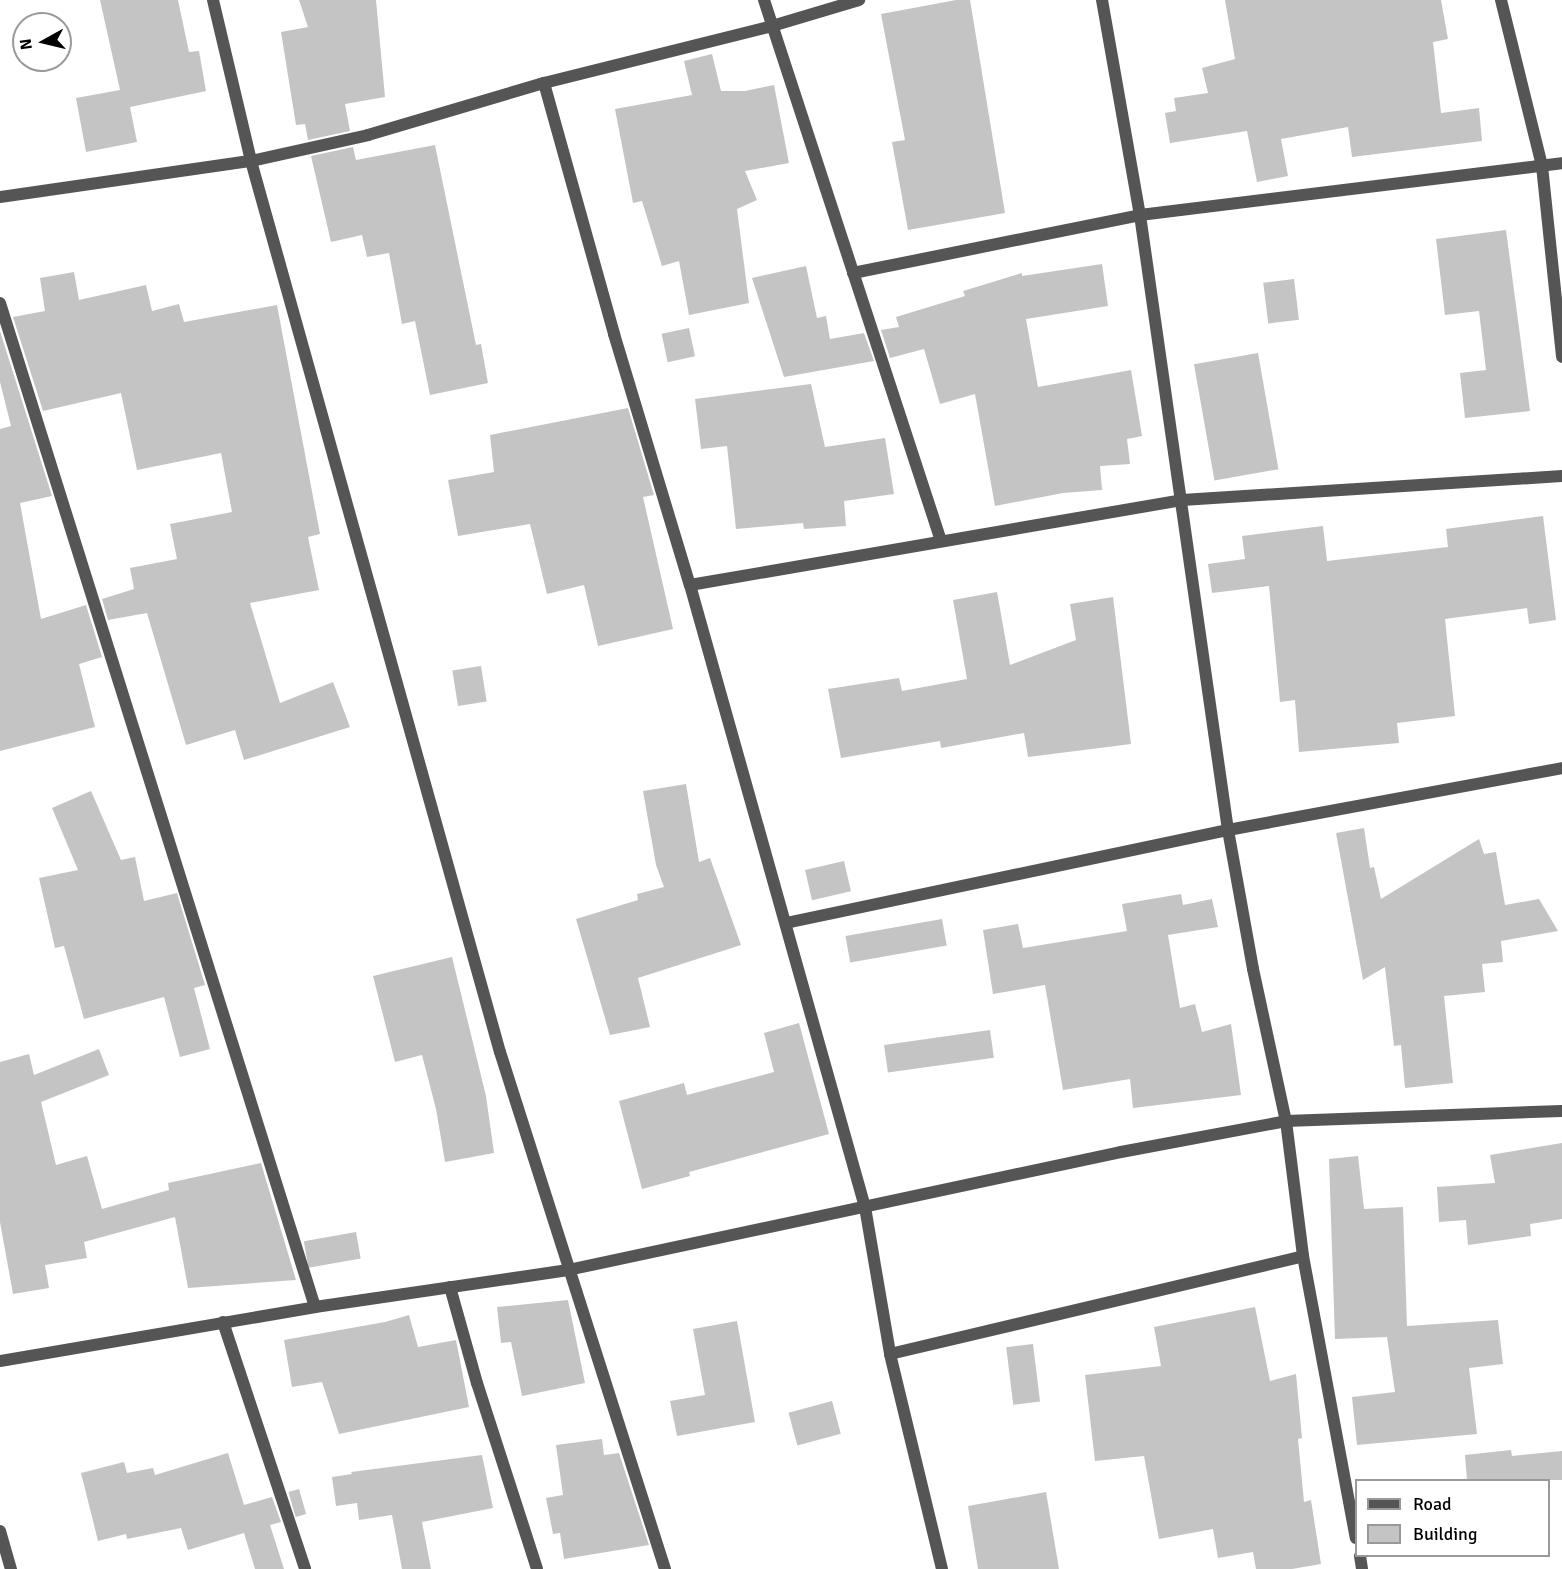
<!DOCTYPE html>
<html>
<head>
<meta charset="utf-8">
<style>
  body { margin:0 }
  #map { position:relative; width:1562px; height:1569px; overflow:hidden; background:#fff; font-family:Signika,sans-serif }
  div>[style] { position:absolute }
  .building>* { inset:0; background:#c4c4c4; transform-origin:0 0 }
  .minor>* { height:12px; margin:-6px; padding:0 6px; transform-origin:6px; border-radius:6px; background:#555 }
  span { translate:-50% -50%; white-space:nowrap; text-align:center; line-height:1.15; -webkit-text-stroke:4.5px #fff; paint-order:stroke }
  .legend { position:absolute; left:1355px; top:1479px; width:195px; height:78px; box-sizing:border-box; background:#fff; border:2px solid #999; margin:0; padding:8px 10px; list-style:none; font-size:18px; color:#000 }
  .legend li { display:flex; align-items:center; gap:12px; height:30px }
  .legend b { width:30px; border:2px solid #999 }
  .north { position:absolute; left:12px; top:12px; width:60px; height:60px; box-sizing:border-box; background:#fff; border:2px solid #999; border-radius:50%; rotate:262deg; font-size:16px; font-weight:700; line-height:24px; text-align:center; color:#000 }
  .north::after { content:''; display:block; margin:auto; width:21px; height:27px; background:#000; clip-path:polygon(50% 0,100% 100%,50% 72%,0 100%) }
</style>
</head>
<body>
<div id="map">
  <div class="building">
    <div style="clip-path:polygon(100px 0,178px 0,189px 52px,199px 51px,206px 91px,130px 107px,137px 142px,86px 152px,76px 98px,120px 90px)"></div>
    <div style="clip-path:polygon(299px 0,376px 0,385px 97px,345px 104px,350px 131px,308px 140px,305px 124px,296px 125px,281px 32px,308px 27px)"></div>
    <div style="clip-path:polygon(956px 0,970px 0,1005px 213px,908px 230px,892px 142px,905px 140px,881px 14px)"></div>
    <div style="clip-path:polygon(1225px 0,1441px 0,1448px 39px,1433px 42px,1441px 113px,1479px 108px,1482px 141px,1352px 157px,1348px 127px,1281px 139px,1288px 176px,1257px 182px,1247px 131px,1170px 143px,1165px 113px,1176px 111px,1174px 98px,1208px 93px,1202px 68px,1235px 59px)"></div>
    <div style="clip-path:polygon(712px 54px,721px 91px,745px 91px,774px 85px,789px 163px,745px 171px,757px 200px,737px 209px,749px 303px,689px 315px,679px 261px,662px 266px,642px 201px,633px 203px,615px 109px,692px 95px,684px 61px)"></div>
    <div style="clip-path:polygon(435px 145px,476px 345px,481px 344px,488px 383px,430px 395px,415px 321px,402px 324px,389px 253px,367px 257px,362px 235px,331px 242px,311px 156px,353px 147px,356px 160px)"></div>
    <div style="clip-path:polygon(1506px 230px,1530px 411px,1465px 418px,1460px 373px,1486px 370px,1479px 311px,1445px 315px,1436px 239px)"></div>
    <div style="clip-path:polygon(1102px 264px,1108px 306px,1026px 319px,1038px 387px,1131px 370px,1142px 436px,1127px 439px,1130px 464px,1100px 466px,1102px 490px,1063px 493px,995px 506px,975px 394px,940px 404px,924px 349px,890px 358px,881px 330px,899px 327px,896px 317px,965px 296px,963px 291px,1022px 273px,1022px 276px)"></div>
    <div style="clip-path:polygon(806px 266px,817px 318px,826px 316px,830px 339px,864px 333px,874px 361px,784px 377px,752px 278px)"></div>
    <div style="clip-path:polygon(74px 272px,79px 300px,146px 285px,152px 311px,179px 304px,184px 322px,277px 305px,320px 534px,308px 537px,319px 590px,250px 603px,280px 703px,333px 682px,350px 727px,244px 760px,235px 730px,186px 745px,147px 613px,108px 620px,102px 599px,134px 589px,130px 568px,177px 559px,170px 524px,232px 512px,221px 453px,137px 470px,121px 393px,43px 411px,13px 317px,45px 311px,40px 278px)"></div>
    <div style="left:1294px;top:279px;width:41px;height:31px;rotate:83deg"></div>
    <div style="left:689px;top:328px;width:29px;height:28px;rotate:78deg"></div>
    <div style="clip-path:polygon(0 331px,52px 496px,20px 503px,41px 619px,86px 605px,102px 657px,79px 664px,95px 727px,0 751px,0 429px,11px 426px,0 382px)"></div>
    <div style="left:1258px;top:353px;width:118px;height:65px;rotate:80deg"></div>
    <div style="clip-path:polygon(811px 384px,825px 447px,885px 438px,894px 494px,844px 501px,846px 526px,804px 529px,803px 523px,736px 529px,727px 446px,701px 449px,695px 399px)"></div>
    <div style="clip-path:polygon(628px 408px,654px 495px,643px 497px,673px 629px,598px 646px,584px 585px,547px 594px,530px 524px,458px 536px,448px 480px,494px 472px,490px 435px)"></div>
    <div style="clip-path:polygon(1543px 516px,1556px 620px,1529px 624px,1527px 608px,1445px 619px,1455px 716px,1397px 723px,1399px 743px,1299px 752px,1295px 700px,1280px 702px,1269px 586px,1212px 593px,1208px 564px,1245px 559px,1242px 536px,1323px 526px,1327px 561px,1448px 547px,1446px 529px)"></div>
    <div style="clip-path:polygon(997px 592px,1010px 665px,1076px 640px,1070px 604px,1113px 597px,1131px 744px,1028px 757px,1024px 733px,941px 748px,940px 741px,841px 758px,828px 689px,899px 678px,902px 691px,967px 679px,953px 600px)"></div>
    <div style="left:481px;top:666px;width:36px;height:29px;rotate:81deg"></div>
    <div style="clip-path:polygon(686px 784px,699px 862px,710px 858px,741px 945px,638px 978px,650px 1027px,610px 1035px,576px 919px,638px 900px,637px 894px,664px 887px,656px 865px,643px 791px)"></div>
    <div style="clip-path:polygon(91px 791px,121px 860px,135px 857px,144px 901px,177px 893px,205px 985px,194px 988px,210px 1049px,180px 1057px,164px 997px,84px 1019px,64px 946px,55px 948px,39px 878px,78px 870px,52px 808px)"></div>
    <div style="clip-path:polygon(1364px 828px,1370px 868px,1374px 867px,1381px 899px,1479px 839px,1484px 854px,1496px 852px,1505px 905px,1539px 899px,1558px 931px,1501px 941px,1503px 962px,1482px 964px,1485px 992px,1444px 996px,1453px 1083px,1405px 1088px,1401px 1045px,1394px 1046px,1385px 967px,1363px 980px,1336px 833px)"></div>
    <div style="left:844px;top:861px;width:31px;height:40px;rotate:77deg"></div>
    <div style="clip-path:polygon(1181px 894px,1183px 905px,1212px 899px,1218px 927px,1168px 935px,1180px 1008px,1195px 1004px,1202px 1032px,1231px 1024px,1241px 1095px,1133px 1108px,1130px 1079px,1063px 1090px,1045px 985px,993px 994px,983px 930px,1018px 924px,1023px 948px,1127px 931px,1122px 904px)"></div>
    <div style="left:942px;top:919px;width:27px;height:98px;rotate:80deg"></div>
    <div style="clip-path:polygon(452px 957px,486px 1096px,494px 1153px,445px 1162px,436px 1109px,422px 1055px,395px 1062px,373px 976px)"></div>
    <div style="clip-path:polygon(799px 1023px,829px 1134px,689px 1172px,690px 1176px,642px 1189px,619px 1101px,684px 1083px,687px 1095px,774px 1072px,764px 1033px)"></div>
    <div style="left:990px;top:1030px;width:28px;height:107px;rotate:82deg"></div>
    <div style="clip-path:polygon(99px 1049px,109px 1075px,41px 1102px,56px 1165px,87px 1156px,102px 1209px,169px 1190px,168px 1183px,261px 1163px,296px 1280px,188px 1288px,175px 1217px,84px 1242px,87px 1258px,45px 1265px,49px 1288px,13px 1294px,0 1222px,0 1062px,29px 1054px,34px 1075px)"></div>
    <div style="clip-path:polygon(1562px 1143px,1562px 1219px,1530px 1224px,1531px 1236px,1468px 1245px,1466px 1220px,1439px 1222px,1437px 1187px,1495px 1183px,1490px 1155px)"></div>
    <div style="clip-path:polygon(1358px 1156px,1364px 1209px,1403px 1207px,1407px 1326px,1498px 1320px,1503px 1364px,1469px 1368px,1477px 1434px,1357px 1445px,1352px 1397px,1395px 1392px,1387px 1337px,1335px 1339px,1329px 1159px)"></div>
    <div style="left:356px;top:1232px;width:27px;height:53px;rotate:80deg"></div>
    <div style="clip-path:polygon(568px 1300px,585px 1383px,522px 1396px,511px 1342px,501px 1343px,497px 1307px)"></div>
    <div style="clip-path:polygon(1255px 1307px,1270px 1381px,1296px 1374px,1302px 1438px,1298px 1439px,1304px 1502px,1311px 1500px,1321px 1564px,1292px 1569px,1256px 1569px,1253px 1552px,1218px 1558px,1213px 1529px,1159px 1539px,1144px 1456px,1095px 1461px,1085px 1375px,1161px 1366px,1154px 1327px)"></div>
    <div style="clip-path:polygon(409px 1315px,418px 1347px,456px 1340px,469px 1407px,339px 1434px,322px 1382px,292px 1387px,284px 1340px,385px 1322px)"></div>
    <div style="clip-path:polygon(737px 1321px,755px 1422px,677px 1436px,670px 1401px,705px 1395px,693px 1329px)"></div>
    <div style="left:1033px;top:1344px;width:58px;height:27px;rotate:83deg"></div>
    <div style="left:832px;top:1401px;width:34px;height:45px;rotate:75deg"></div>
    <div style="clip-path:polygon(602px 1439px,604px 1455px,619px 1453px,649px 1545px,564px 1559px,560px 1533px,553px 1534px,546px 1498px,563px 1495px,556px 1445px)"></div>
    <div style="clip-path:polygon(1511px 1450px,1512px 1456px,1562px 1451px,1562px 1480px,1467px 1480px,1465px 1455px)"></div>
    <div style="clip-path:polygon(228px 1453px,244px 1505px,272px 1497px,281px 1522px,270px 1525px,284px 1569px,255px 1569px,244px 1533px,188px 1550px,181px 1528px,127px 1539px,126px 1534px,98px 1541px,81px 1473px,124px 1462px,127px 1473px,153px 1468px,155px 1475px)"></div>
    <div style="clip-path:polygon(482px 1455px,493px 1508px,422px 1522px,431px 1569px,402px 1569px,392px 1515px,359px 1520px,357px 1503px,336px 1506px,332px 1477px,352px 1474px,351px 1472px)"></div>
    <div style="left:299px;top:1489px;width:26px;height:11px;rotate:74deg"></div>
    <div style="clip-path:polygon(1046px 1492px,1059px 1569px,978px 1569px,968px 1506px)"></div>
  </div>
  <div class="minor">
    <div style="left:213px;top:0;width:165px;rotate:76.7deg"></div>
    <div style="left:251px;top:161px;width:925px;rotate:74.39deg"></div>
    <div style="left:500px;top:1052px;width:543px;rotate:72.3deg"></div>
    <div style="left:764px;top:0;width:569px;rotate:71.88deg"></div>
    <div style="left:1102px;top:0;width:218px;rotate:80deg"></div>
    <div style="left:1140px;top:215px;width:621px;rotate:81.86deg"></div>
    <div style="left:1228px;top:830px;width:141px;rotate:79.8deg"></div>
    <div style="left:1253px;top:969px;width:156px;rotate:77.8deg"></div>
    <div style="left:1286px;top:1121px;width:136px;rotate:82.8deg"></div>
    <div style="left:1303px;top:1256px;width:287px;rotate:79.4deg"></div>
    <div style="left:1501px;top:0;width:171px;rotate:76.1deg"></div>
    <div style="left:1542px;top:166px;width:192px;rotate:84deg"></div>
    <div style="left:544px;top:83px;width:261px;rotate:74.4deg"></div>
    <div style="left:614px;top:334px;width:262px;rotate:73.2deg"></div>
    <div style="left:690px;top:585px;width:646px;rotate:74.29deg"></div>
    <div style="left:865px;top:1207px;width:149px;rotate:80.3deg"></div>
    <div style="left:890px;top:1354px;width:221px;rotate:76.4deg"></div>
    <div style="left:0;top:197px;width:254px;rotate:-8.2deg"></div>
    <div style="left:251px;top:161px;width:120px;rotate:-12.5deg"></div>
    <div style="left:368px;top:135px;width:184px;rotate:-16.5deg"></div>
    <div style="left:544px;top:83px;width:235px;rotate:-14deg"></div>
    <div style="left:772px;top:26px;width:91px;rotate:-16.6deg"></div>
    <div style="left:853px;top:273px;width:293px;rotate:-11.4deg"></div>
    <div style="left:1140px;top:215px;width:425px;rotate:-7deg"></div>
    <div style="left:0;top:303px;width:1052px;rotate:72.58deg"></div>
    <div style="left:690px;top:585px;width:499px;rotate:-9.8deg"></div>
    <div style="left:1182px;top:500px;width:381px;rotate:-3.6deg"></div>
    <div style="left:786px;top:923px;width:452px;rotate:-11.9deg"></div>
    <div style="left:1228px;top:830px;width:340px;rotate:-10.5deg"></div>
    <div style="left:450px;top:1287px;width:100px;rotate:74.3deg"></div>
    <div style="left:477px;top:1383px;width:195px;rotate:72.1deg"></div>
    <div style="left:223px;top:1322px;width:260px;rotate:71.6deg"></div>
    <div style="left:890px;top:1354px;width:424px;rotate:-13.3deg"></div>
    <div style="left:0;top:1361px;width:320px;rotate:-9.7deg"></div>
    <div style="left:315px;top:1307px;width:256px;rotate:-8.3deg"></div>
    <div style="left:568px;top:1270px;width:565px;rotate:-12.05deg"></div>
    <div style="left:1121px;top:1152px;width:168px;rotate:-10.6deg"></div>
    <div style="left:1286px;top:1121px;width:276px;rotate:-2.1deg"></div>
    <div style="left:0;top:1531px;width:40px;rotate:74deg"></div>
    <div style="left:1360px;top:1556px;width:13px;rotate:81deg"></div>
  </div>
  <ul class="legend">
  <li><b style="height:8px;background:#555"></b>Road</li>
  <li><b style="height:16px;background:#c4c4c4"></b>Building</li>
  </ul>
  <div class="north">N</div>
</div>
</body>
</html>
